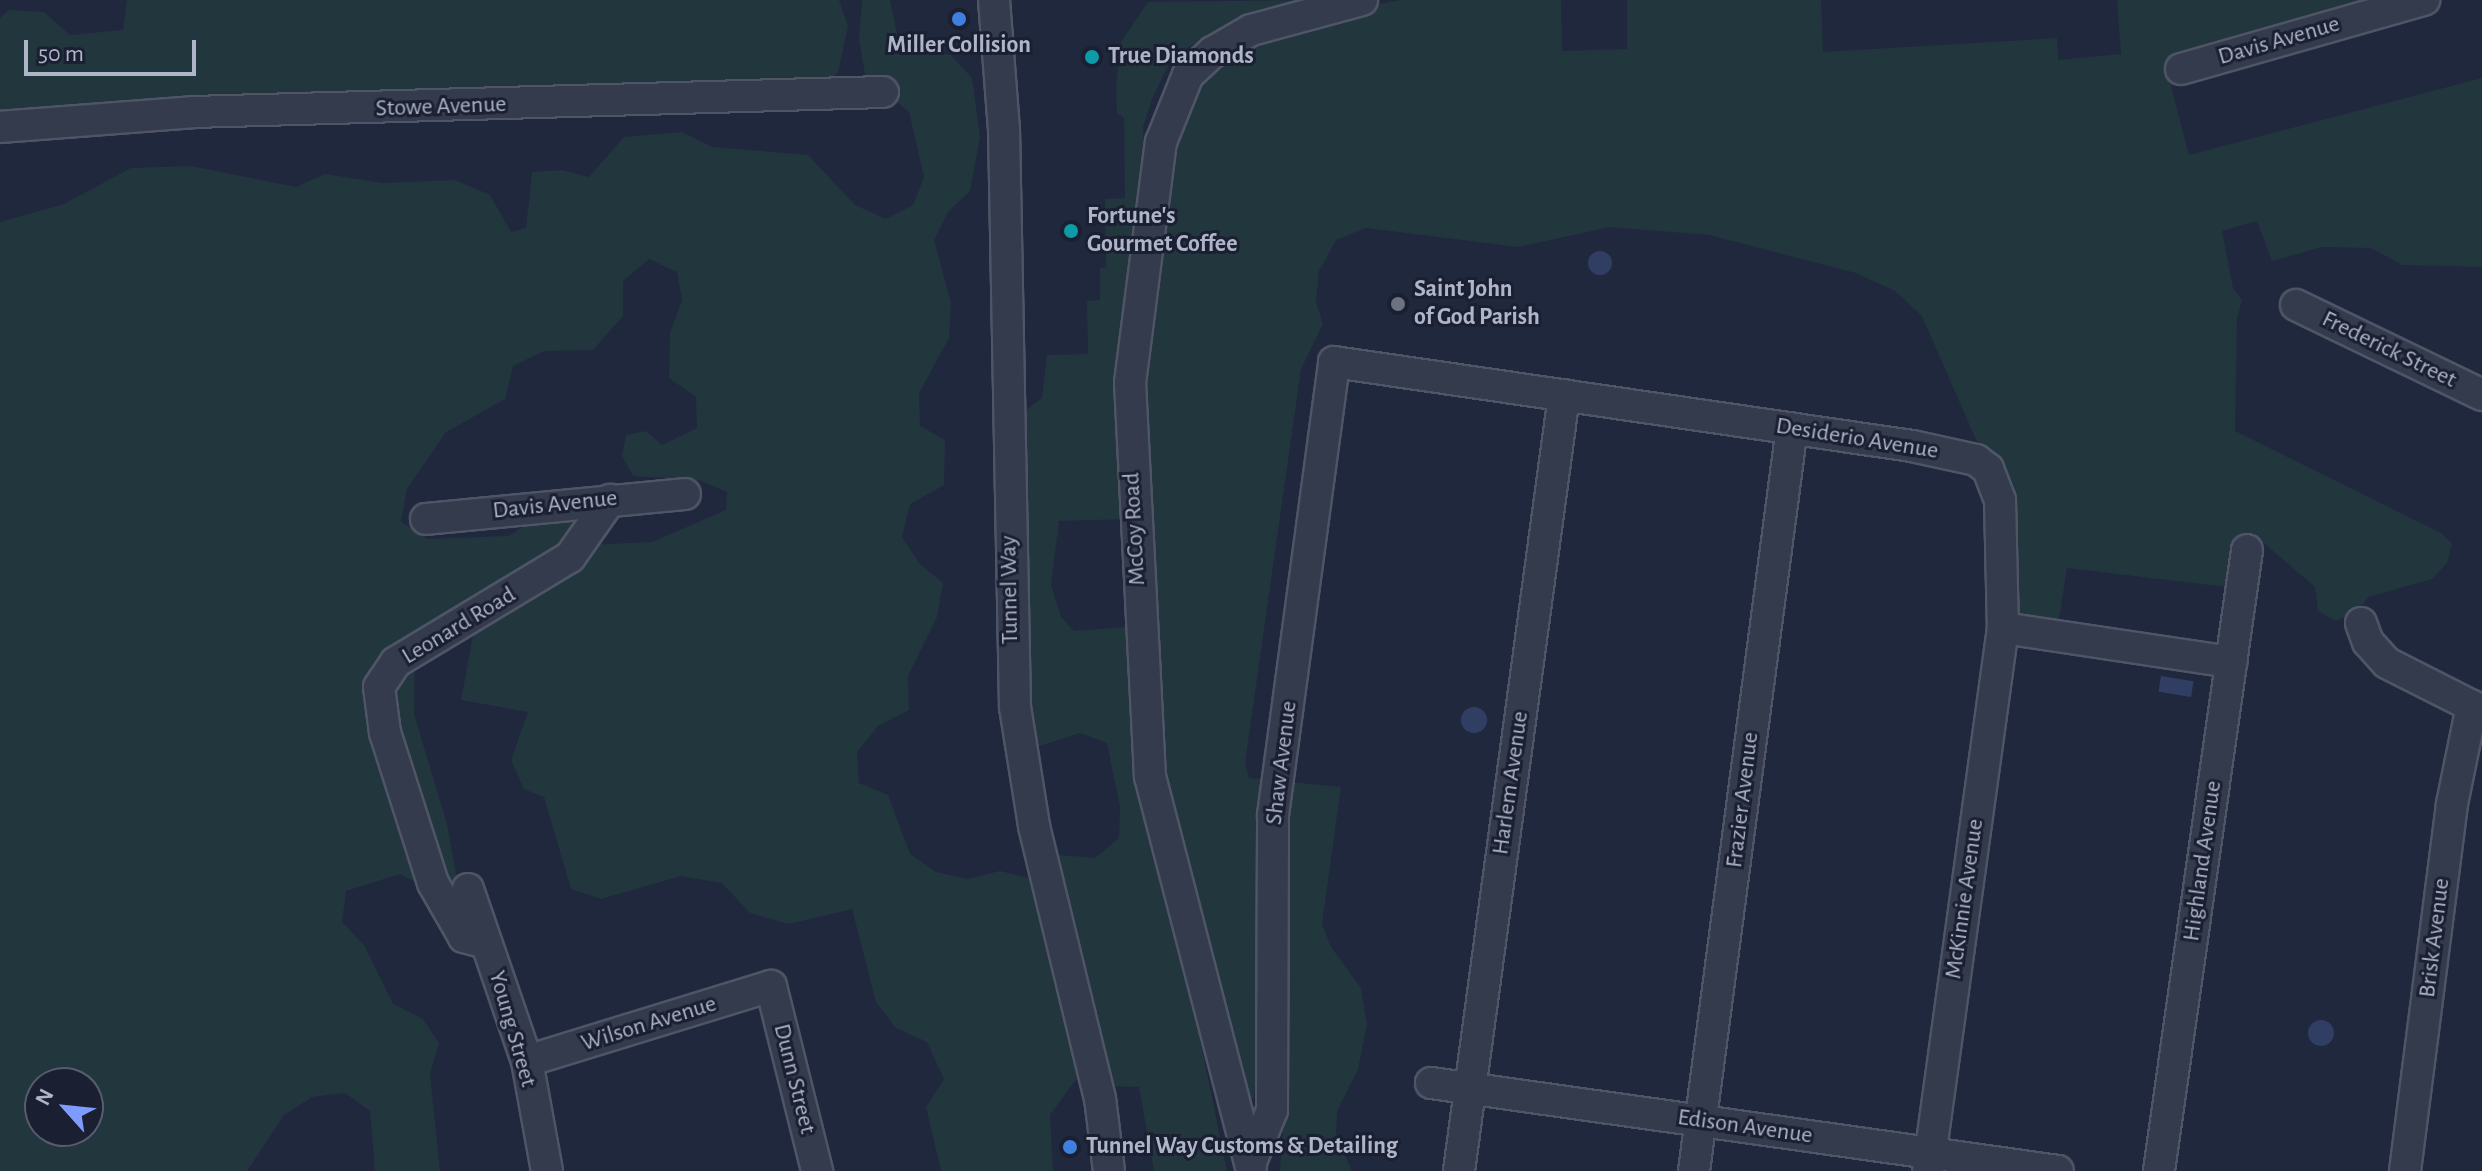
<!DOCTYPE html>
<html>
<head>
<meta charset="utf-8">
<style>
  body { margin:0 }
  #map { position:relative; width:2482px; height:1171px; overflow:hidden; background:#20283d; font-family:"Alegreya Sans",sans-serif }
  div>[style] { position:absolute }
  .green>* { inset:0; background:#22363e }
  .water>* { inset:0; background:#313e63; transform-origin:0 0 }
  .round { border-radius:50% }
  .roads { filter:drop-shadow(2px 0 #4f5567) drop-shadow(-2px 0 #4f5567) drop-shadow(0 2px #4f5567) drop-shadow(0 -2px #4f5567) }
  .minor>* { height:30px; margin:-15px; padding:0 15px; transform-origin:15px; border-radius:15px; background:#343b4d }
  .dots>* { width:22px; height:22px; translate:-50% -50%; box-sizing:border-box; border:4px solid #1a2031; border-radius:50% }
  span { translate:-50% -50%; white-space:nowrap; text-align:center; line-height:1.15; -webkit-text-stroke:6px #1a2031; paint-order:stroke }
  .street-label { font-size:24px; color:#afb5c9 }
  .poi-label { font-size:24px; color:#afb5c9; font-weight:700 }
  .left { translate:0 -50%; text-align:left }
  .north { position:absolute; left:24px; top:1067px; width:80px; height:80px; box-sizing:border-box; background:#1a2031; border:2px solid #565c6e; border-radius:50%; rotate:297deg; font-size:22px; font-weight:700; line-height:32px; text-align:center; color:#afb5c9 }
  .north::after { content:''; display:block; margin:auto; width:28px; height:36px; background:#7e9cff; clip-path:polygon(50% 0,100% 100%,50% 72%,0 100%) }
  .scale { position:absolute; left:24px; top:40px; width:172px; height:36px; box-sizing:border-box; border:4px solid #afb5c9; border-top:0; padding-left:10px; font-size:24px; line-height:28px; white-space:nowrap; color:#afb5c9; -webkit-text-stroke:6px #1a2031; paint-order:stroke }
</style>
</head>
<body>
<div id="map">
  <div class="green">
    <div style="clip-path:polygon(127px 0,839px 0,848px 26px,838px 72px,819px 93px,0 123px,0 18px,9px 10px,44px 12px,70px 35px,123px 30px)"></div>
    <div style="clip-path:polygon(evenodd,862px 0,890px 0,897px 34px,921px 52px,951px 55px,972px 78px,980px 137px,970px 191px,948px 212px,934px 240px,951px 303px,949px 338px,919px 393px,920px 426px,945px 440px,944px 485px,910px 504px,902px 537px,920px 564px,943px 583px,937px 617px,908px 676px,909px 710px,878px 726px,857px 752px,859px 783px,888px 795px,910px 854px,936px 872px,968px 879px,1000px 871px,1044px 882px,1077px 1078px,1050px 1115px,1053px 1171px,941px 1171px,926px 1107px,944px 1079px,927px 1042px,896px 1028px,876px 1002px,852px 909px,789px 924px,750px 913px,722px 883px,681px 876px,601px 899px,571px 889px,544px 797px,524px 789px,511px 760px,528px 712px,461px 700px,476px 619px,585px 545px,652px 542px,726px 510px,727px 492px,699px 480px,633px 476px,622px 456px,626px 435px,646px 431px,662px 445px,697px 428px,696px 397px,669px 378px,670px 333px,682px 300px,677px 272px,649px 259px,623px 281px,623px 316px,593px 350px,544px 351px,513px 366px,505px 399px,446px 432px,407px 489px,401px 522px,427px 539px,509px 536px,547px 510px,570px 520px,579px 542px,415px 647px,414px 714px,447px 824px,462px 907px,400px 874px,346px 891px,342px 922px,364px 945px,393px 1004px,423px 1019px,439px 1043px,430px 1074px,440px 1171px,375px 1171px,370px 1111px,345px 1093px,312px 1097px,284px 1115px,247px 1171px,0 1171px,0 222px,64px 204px,131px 168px,191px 166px,296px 187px,325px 174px,382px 183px,455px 180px,490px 195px,511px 232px,526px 228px,532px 172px,562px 170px,589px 177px,624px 137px,681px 132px,713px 147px,808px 155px,855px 205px,886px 219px,913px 205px,924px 177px,909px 112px,865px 74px,859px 39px,862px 0,40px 1083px,88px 1083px,88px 1131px,40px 1131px,40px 1083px)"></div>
    <div style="clip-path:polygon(1304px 0,1259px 10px,1189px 47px,1168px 66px,1152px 99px,1143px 127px,1144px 155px,1155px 159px,1130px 519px,1059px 521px,1051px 585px,1061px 617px,1074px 631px,1137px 626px,1172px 902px,1227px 1171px,1154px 1171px,1139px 1087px,1102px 1086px,1048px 854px,1095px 858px,1119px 838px,1120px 807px,1107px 743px,1080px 733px,1027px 750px,1014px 419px,1042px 398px,1047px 355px,1088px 354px,1087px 301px,1100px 300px,1100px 268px,1106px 267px,1105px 199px,1125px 198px,1124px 118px,1117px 113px,1116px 87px,1121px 42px,1148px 2px)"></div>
    <div style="clip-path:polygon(1401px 0,1561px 0,1562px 51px,1627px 49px,1627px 0,1821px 0,1823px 52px,2057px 38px,2058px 60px,2121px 54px,2117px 0,2394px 0,2176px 67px,2171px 86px,2189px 155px,2482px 78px,2482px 267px,2402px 265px,2371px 248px,2322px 247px,2272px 261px,2257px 221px,2222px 231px,2233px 288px,2242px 300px,2237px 319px,2235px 431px,2441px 533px,2452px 543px,2447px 563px,2432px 579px,2368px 597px,2357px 613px,2335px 621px,2318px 611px,2315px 587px,2258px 538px,2243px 537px,2235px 588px,2067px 568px,2057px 632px,2023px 617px,2017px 608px,2014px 495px,2006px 467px,1977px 442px,1922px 316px,1895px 291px,1856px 273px,1709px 235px,1610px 227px,1518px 247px,1366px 228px,1336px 240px,1319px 271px,1316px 302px,1323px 324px,1301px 369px,1245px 763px,1249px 778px,1341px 787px,1322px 924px,1331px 947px,1361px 988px,1367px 1025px,1358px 1069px,1337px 1111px,1336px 1136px,1352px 1171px,1280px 1171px,1290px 1025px,1279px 1011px,1260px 1013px,1254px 1097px,1241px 1111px,1150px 781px,1140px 267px,1188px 86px,1234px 42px,1306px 17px)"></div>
  </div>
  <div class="water">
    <div class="round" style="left:1588px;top:251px;width:24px;height:24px"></div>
    <div style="left:2161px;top:676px;width:33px;height:16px;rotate:9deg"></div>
    <div class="round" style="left:1461px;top:707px;width:26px;height:26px"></div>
    <div class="round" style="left:2308px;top:1020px;width:26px;height:26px"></div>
  </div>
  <div class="roads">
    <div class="minor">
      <div style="left:994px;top:0;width:129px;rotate:85.6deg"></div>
      <div style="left:1004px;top:129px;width:578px;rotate:88.91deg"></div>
      <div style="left:1015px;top:707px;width:121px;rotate:80.9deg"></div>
      <div style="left:1034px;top:826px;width:280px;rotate:76.4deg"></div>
      <div style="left:1100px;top:1098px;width:74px;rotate:83deg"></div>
      <div style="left:2181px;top:69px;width:253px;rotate:-15.9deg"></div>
      <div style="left:0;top:127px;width:194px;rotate:-4.4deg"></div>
      <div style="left:193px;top:112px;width:690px;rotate:-1.66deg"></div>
      <div style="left:2296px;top:305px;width:207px;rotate:25.8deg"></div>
      <div style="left:426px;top:519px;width:260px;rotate:-5.5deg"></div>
      <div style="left:2361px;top:623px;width:20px;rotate:70deg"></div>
      <div style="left:2368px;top:642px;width:28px;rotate:48deg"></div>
      <div style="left:2387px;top:663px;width:106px;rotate:26.8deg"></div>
      <div style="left:2003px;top:628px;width:231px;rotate:8.5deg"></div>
      <div style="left:468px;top:889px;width:182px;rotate:71.1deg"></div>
      <div style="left:527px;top:1061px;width:112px;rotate:79.7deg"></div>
      <div style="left:486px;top:943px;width:23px;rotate:-165deg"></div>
      <div style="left:464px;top:937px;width:62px;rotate:-119.9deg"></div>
      <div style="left:433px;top:883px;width:157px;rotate:-107.7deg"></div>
      <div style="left:385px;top:733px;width:46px;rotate:-97.4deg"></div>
      <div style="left:379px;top:687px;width:30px;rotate:-56deg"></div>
      <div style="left:396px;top:662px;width:203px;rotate:-31.1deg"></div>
      <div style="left:570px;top:557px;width:70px;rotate:-54.9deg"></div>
      <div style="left:527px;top:1061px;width:255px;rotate:-17.1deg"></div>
      <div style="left:771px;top:986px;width:191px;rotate:76deg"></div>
      <div style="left:1431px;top:1083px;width:633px;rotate:7.99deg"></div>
      <div style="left:1251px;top:1162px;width:56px;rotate:-68deg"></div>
      <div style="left:1272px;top:1110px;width:295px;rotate:-89.8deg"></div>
      <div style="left:1273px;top:815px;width:457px;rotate:-82.3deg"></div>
      <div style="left:1334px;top:362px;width:584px;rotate:8.27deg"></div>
      <div style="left:1912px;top:446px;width:66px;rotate:12.3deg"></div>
      <div style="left:1976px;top:460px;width:15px;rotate:37deg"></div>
      <div style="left:1988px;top:469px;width:33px;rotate:69deg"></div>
      <div style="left:2000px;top:500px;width:128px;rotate:88.7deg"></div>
      <div style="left:2003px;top:628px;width:548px;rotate:97.86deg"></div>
      <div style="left:1251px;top:1167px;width:403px;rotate:-104.5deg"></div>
      <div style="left:1150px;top:777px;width:395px;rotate:-92.9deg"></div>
      <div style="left:1130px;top:383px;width:243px;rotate:-82.7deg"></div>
      <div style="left:1161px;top:142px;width:72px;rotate:-68.1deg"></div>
      <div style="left:1188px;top:75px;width:34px;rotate:-43deg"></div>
      <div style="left:1213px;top:52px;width:44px;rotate:-30.1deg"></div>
      <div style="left:1251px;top:30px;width:115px;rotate:-15.1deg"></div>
      <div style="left:1459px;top:1171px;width:783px;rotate:-82.29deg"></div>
      <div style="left:1694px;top:1171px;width:749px;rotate:-82.49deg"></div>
      <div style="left:2159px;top:1171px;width:627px;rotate:-81.93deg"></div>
      <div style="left:2405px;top:1171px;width:370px;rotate:-82.7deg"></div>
      <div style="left:2452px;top:804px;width:100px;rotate:-78.5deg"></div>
    </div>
  </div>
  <div class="dots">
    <div style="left:959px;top:19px;background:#3f7fe0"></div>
    <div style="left:1092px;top:57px;background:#0f9aa8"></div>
    <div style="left:1071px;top:231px;background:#0f9aa8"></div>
    <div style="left:1398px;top:304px;background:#6b7280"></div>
    <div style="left:1070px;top:1147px;background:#3f7fe0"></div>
  </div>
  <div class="street-label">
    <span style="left:2279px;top:41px;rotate:-16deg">Davis Avenue</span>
    <span style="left:441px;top:107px;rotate:-2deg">Stowe Avenue</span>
    <span style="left:2389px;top:350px;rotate:26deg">Frederick Street</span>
    <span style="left:1857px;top:439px;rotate:9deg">Desiderio Avenue</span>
    <span style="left:555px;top:505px;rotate:-6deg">Davis Avenue</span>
    <span style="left:1135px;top:529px;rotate:-93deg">McCoy Road</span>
    <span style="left:1010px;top:590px;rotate:-91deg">Tunnel Way</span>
    <span style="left:459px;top:626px;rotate:-31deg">Leonard Road</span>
    <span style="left:1282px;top:763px;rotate:-83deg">Shaw Avenue</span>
    <span style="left:1511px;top:783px;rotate:-82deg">Harlem Avenue</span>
    <span style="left:1743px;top:800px;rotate:-83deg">Frazier Avenue</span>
    <span style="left:2203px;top:861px;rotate:-82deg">Highland Avenue</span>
    <span style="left:1965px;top:899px;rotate:-82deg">McKinnie Avenue</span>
    <span style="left:2435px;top:938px;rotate:-83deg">Brisk Avenue</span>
    <span style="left:649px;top:1024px;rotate:-17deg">Wilson Avenue</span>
    <span style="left:512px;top:1029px;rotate:74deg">Young Street</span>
    <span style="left:794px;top:1079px;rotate:76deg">Dunn Street</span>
    <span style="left:1745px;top:1127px;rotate:8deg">Edison Avenue</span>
  </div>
  <div class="poi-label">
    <span style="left:959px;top:46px">Miller Collision</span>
    <span class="left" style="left:1108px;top:57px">True Diamonds</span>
    <span class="left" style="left:1087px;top:231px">Fortune's<br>Gourmet Coffee</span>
    <span class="left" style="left:1414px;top:304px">Saint John<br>of God Parish</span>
    <span class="left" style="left:1086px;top:1147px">Tunnel Way Customs &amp; Detailing</span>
  </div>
  <div class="north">N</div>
  <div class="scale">50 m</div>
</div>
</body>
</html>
